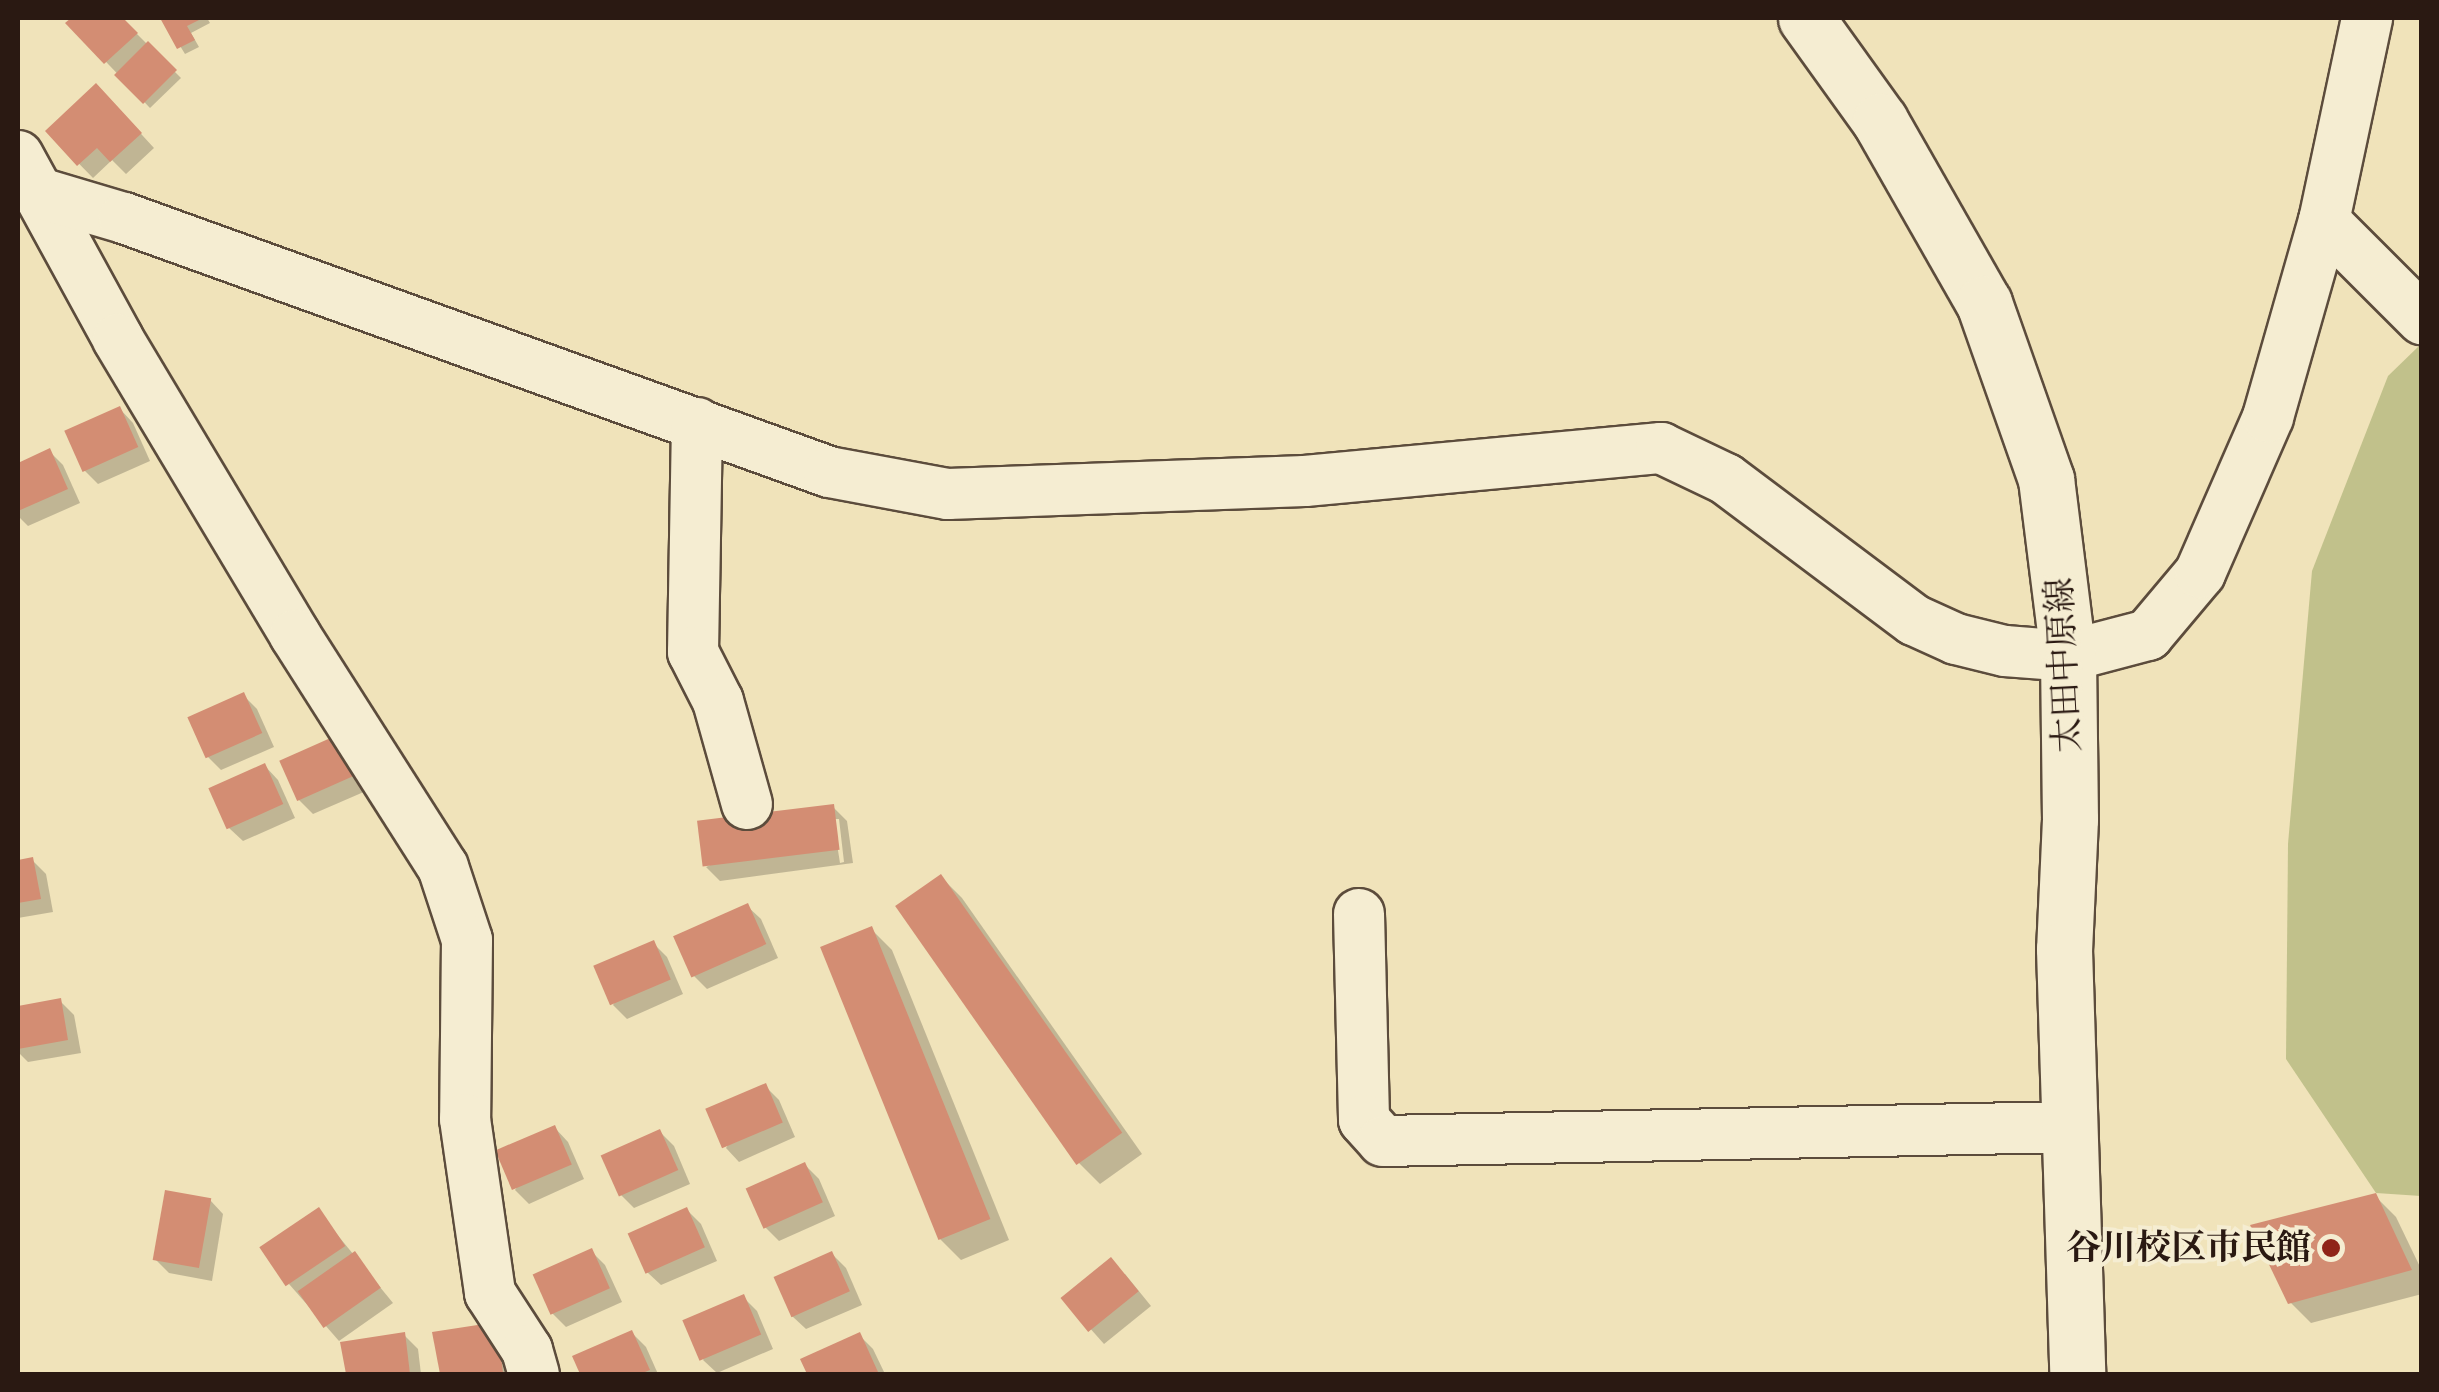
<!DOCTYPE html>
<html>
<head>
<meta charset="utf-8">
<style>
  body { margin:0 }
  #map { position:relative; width:2439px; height:1392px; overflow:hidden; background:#f0e3ba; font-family:"IM FELL Double Pica","Noto Serif JP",serif }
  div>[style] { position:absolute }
  .green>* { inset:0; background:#c1c18b }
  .shadow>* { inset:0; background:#0003 }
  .building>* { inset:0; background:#d38d73; transform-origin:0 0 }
  .roads { filter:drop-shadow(2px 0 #5c4c3c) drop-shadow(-2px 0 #5c4c3c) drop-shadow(0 2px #5c4c3c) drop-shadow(0 -2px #5c4c3c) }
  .street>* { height:50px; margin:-25px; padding:0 25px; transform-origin:25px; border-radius:25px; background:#f5edd2 }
  .secondary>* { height:55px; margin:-27.5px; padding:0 27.5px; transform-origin:27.5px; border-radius:27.5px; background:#f5edd2 }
  .dots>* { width:28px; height:28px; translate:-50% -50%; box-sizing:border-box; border:5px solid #f5edd2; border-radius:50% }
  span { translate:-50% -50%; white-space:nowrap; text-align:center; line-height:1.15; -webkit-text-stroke:8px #f5edd2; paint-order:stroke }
  .street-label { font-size:35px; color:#2a1912 }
  .poi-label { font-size:35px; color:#2a1912; font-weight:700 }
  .right { translate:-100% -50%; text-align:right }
  .frame { position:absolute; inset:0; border:20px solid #2a1912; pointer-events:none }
</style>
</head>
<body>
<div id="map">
  <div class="green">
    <div style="clip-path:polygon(2421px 344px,2421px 1196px,2376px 1193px,2286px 1059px,2288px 844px,2312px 571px,2388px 376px)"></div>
  </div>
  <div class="shadow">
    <div style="clip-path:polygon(75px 18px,121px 18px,181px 78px,150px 108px,69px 23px)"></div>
    <div style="clip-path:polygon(163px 18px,207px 18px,210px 23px,191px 33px,199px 47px,185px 54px)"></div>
    <div style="clip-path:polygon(110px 100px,154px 148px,126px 174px,112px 160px,93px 178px,48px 132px)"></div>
    <div style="clip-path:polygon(120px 409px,133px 423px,150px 461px,98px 484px,84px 470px)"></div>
    <div style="clip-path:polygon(49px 451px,63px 465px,80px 503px,28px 526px,18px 516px,18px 466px)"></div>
    <div style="clip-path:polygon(243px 695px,257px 709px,274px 747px,221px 770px,207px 756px)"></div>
    <div style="clip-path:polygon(335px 739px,366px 791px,313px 814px,299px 800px,283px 762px)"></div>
    <div style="clip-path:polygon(265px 766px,278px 780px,295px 818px,243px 841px,229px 828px)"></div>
    <div style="clip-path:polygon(evenodd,833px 807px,847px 821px,853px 863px,720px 881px,706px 867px,833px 807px,833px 819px,839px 819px,844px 862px,840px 863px,833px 819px)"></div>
    <div style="clip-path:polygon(32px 860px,46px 874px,53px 912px,18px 918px,18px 862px)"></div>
    <div style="clip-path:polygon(941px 877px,962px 898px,1142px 1154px,1100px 1184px,1079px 1163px)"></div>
    <div style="clip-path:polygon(747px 906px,761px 919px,778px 958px,707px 989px,693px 975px)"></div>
    <div style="clip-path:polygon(871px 929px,892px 950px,1009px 1240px,961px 1260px,940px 1239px)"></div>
    <div style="clip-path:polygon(653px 943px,667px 957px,683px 994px,627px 1019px,613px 1005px)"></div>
    <div style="clip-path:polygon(60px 1001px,74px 1015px,81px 1053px,28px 1062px,18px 1052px,18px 1008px)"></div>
    <div style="clip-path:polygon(765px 1086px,779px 1100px,795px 1137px,739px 1162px,726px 1148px)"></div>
    <div style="clip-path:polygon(555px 1128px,568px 1142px,584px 1179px,529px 1204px,515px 1190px)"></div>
    <div style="clip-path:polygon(660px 1132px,674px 1146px,690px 1184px,634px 1208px,620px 1194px)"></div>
    <div style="clip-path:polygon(805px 1165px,819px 1179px,835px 1216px,779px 1241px,765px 1227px)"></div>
    <div style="clip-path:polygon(2375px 1196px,2396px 1217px,2422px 1271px,2422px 1294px,2311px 1323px,2290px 1302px)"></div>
    <div style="clip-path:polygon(210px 1200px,223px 1214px,212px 1281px,169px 1273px,155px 1259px)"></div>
    <div style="clip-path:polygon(687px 1210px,701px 1224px,717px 1261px,661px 1285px,647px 1272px)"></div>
    <div style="clip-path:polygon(318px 1211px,393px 1303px,339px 1341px,289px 1284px)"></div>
    <div style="clip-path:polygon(591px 1251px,605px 1265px,622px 1302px,566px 1327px,552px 1313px)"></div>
    <div style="clip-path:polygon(832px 1254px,846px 1268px,862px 1305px,806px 1329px,792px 1316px)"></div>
    <div style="clip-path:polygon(1125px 1274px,1151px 1306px,1104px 1344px,1064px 1299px)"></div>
    <div style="clip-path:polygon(743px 1297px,757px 1311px,773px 1349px,717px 1373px,703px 1360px)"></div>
    <div style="clip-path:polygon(497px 1325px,515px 1374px,442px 1374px,435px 1334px)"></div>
    <div style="clip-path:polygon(632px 1333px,646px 1347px,658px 1374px,583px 1374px,575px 1357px)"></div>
    <div style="clip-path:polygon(404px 1335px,418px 1349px,421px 1374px,348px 1374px,343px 1344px)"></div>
    <div style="clip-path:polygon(859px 1335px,873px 1349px,885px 1374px,810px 1374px,803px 1360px)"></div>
  </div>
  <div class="building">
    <div style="clip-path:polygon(71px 18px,123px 18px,138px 33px,104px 64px,65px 23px)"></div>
    <div style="clip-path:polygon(160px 18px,203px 18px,187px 26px,195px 40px,177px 49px)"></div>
    <div style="left:148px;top:41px;width:41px;height:48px;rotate:45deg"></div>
    <div style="clip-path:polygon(96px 83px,142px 133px,110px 162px,97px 148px,77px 166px,45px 131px)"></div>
    <div style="left:120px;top:406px;width:45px;height:61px;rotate:66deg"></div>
    <div style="clip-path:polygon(50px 448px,68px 489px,18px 511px,18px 463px)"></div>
    <div style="left:244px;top:692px;width:45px;height:62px;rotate:66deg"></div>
    <div style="left:335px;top:736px;width:44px;height:61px;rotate:66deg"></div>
    <div style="left:265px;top:763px;width:45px;height:62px;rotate:66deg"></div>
    <div style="left:834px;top:804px;width:46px;height:138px;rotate:83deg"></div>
    <div style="clip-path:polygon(33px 857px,41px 899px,18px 903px,18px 860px)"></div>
    <div style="left:941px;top:874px;width:316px;height:56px;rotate:55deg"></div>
    <div style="left:748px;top:903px;width:45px;height:82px;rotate:66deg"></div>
    <div style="left:872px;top:926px;width:316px;height:56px;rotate:68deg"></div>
    <div style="left:654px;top:940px;width:43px;height:66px;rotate:67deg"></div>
    <div style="clip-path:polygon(61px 998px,68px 1040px,18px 1049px,18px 1006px)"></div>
    <div style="left:766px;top:1083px;width:43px;height:66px;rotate:67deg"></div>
    <div style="left:555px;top:1125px;width:43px;height:65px;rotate:67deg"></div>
    <div style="left:660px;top:1129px;width:45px;height:65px;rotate:66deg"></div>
    <div style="left:805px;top:1162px;width:44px;height:65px;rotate:66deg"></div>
    <div style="left:165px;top:1190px;width:47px;height:71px;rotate:10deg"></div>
    <div style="clip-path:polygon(2376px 1193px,2412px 1270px,2288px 1304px,2250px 1225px)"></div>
    <div style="left:319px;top:1207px;width:47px;height:72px;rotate:56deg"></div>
    <div style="left:687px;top:1207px;width:44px;height:65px;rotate:66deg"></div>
    <div style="left:592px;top:1248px;width:44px;height:65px;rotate:66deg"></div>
    <div style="left:355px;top:1251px;width:45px;height:70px;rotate:55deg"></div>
    <div style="left:832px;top:1251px;width:44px;height:64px;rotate:66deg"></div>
    <div style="left:1111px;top:1257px;width:44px;height:65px;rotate:51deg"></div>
    <div style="left:744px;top:1294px;width:44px;height:67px;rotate:67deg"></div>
    <div style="clip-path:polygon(497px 1322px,503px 1373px,440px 1374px,432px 1332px)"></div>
    <div style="clip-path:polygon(632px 1330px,650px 1370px,640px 1374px,580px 1374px,572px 1356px)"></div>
    <div style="clip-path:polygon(405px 1332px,410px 1374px,346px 1374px,340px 1342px)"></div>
    <div style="clip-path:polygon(860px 1332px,878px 1372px,807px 1374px,800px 1359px)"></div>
  </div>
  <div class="roads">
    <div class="street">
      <div style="left:18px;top:156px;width:209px;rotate:61.3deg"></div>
      <div style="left:118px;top:339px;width:345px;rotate:59.1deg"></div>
      <div style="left:295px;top:635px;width:275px;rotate:57.5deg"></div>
      <div style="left:443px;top:867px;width:77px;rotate:71.8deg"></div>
      <div style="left:467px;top:940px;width:179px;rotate:90.6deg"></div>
      <div style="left:465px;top:1119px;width:176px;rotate:81.8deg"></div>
      <div style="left:490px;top:1293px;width:68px;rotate:57deg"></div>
      <div style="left:527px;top:1350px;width:25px;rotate:74deg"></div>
      <div style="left:36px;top:192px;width:92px;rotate:16.5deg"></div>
      <div style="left:124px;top:218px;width:749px;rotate:19.81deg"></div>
      <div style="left:829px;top:472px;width:121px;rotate:10.5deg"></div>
      <div style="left:948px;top:494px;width:357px;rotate:-2.1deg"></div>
      <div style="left:1305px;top:481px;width:358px;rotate:-5.3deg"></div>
      <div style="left:1661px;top:448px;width:72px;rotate:25.5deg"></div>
      <div style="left:1726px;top:479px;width:235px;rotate:36.9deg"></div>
      <div style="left:1914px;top:620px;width:46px;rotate:24.3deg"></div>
      <div style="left:1956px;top:639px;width:50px;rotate:13.8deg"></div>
      <div style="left:2005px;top:651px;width:63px;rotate:4.5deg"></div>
      <div style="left:2068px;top:656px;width:83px;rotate:-14.7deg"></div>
      <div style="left:2148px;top:635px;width:81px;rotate:-50deg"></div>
      <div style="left:2200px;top:573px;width:170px;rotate:-66.4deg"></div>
      <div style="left:2268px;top:417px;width:204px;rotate:-74.1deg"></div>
      <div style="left:2324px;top:221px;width:208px;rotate:-78deg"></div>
      <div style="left:2324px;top:221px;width:139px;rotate:45deg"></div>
      <div style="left:697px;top:423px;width:229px;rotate:91deg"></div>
      <div style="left:693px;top:652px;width:55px;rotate:63deg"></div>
      <div style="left:718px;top:701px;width:107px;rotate:74.3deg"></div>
      <div style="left:1359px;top:914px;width:206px;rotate:88.6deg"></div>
      <div style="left:1364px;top:1120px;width:28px;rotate:48deg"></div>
      <div style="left:1383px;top:1141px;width:686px;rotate:-1.17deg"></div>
    </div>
    <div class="secondary">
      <div style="left:1806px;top:18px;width:127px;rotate:54.3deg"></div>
      <div style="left:1880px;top:121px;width:210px;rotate:60.3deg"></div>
      <div style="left:1984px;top:303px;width:187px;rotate:70.6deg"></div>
      <div style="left:2046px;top:479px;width:178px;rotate:82.9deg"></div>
      <div style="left:2068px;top:656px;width:163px;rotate:89.3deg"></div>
      <div style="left:2070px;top:819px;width:130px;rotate:92.6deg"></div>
      <div style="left:2064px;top:949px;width:425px;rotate:88.2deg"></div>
    </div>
  </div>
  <div class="dots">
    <div style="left:2331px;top:1248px;background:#8f2418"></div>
  </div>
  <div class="street-label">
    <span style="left:2064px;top:665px;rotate:-93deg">太田中原線</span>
  </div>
  <div class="poi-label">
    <span class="right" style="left:2311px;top:1248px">谷川校区市民館</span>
  </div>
  <div class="frame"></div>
</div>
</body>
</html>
